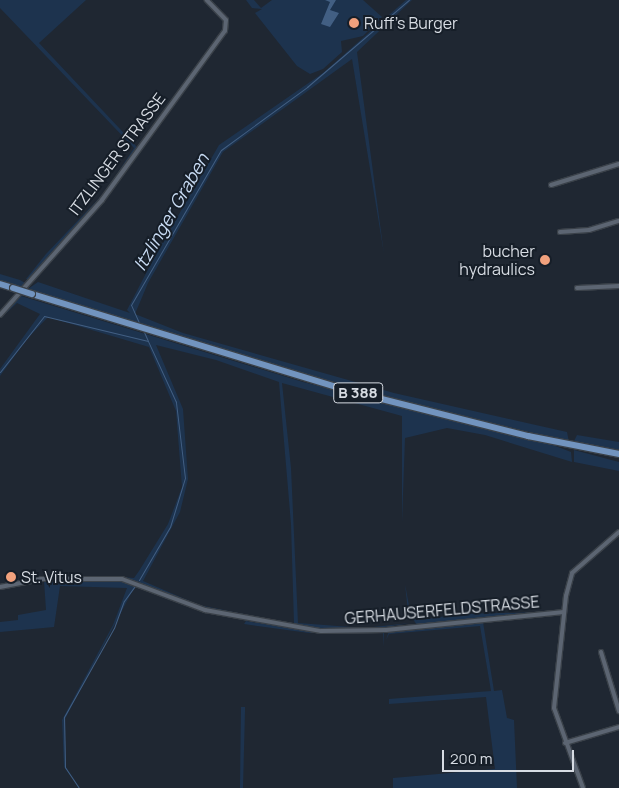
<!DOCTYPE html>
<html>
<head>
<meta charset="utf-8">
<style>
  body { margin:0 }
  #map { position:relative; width:619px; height:788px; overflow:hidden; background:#1f2732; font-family:Manrope,sans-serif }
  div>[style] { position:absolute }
  .green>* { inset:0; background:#1d334e }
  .water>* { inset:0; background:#425f83 }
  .stream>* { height:1px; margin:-0.5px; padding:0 0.5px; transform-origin:0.5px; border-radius:0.5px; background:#425f83 }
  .roads { filter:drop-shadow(1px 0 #3a4149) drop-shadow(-1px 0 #3a4149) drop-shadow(0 1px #3a4149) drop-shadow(0 -1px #3a4149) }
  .minor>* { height:4px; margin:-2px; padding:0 2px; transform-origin:2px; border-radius:2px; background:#5c6572 }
  .primary>* { height:6px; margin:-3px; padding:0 3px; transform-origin:3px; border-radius:3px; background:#7294bf }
  .bridges { filter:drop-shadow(1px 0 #3a4149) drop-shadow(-1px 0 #3a4149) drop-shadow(0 1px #3a4149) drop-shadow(0 -1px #3a4149) }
  .primary-bridge>* { height:6px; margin:-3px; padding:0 3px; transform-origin:3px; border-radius:3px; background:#7294bf }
  .dots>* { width:14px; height:14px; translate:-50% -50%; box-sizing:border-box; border:2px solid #161e28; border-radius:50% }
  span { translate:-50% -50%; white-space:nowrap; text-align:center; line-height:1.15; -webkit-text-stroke:4px #161e28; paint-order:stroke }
  .shield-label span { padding:1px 4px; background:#161e28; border:1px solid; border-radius:4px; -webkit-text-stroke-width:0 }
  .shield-label { font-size:15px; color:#d7dce3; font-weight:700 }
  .poi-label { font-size:16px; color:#d7dce3 }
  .left { translate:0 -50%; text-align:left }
  .right { translate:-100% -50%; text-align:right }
  .street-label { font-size:16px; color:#d7dce3 }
  .water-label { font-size:18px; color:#c7daf2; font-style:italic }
  .scale { position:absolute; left:442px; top:750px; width:132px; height:22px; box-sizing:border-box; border:2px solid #d7dce3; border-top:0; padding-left:6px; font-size:15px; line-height:18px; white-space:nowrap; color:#d7dce3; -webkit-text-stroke:4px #161e28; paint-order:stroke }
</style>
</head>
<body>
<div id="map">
  <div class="green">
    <div style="clip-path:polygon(0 0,86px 0,39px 43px,137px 147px,106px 193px,29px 280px,26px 279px,46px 254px,105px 192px,134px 148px,0 8px)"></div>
    <div style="clip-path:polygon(246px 0,254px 0,261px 8px,272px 0,363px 0,382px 17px,363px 36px,341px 41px,342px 52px,323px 69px,310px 74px,297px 66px,255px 13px,262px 9px,252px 8px)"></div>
    <div style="clip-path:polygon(406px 0,412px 0,357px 52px,384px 254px,352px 59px,223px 152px,148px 283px,135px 314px,183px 333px,394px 393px,567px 432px,569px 442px,304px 376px,28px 289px,38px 282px,130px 313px,127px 310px,156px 254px,219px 145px,323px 73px)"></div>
    <div style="clip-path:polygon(0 274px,20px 280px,25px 283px,23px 287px,0 281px)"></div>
    <div style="clip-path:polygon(evenodd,21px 296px,303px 382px,553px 445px,571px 452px,572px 462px,485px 435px,447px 428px,405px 438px,402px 523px,402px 416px,282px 383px,291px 468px,298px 623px,364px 628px,410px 623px,373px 629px,318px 629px,202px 608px,121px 577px,134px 578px,139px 571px,168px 524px,182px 487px,176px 411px,149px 347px,48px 317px,27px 339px,0 376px,0 369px,40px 314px,17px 303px,0 319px,21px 296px,156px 345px,216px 360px,279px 382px,291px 524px,294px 624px,199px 605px,143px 581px,180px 512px,188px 479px,183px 409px,156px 345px)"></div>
    <div style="clip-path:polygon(577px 435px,619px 442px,619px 450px,573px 443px)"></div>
    <div style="clip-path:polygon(574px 450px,619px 462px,619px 471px,574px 462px)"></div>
    <div style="clip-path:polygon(44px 581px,123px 581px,136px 584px,65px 719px,66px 767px,80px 788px,64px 767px,62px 720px,113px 625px,127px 588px,60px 586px,54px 627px,0 632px,0 622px,18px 620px,18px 615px,46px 610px)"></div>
    <div style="clip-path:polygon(405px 584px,410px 611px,420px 620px,460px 614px,547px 612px,417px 625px,408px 612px)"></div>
    <div style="clip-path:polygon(246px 621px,313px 632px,384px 632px,384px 647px,383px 633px,309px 633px,244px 624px)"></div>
    <div style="clip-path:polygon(483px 622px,494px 691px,502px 690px,507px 718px,514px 720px,517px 788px,393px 788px,393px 778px,495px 769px,486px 697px,389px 704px,389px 699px,491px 691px,480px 626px,389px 634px,386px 640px,389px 631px)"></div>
    <div style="clip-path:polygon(241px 707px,245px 707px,245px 711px,243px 788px,240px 788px)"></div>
  </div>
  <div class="water">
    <div style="clip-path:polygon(325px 0,336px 0,330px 10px,339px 13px,330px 27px,321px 24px,330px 2px)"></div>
  </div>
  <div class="stream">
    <div style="left:140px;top:325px;width:22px;rotate:-114deg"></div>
    <div style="left:131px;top:305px;width:179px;rotate:-59.9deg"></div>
    <div style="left:221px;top:150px;width:107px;rotate:-36.2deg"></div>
    <div style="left:307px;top:87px;width:134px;rotate:-40.5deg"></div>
    <div style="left:0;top:372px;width:71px;rotate:-51.8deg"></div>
    <div style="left:44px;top:316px;width:107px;rotate:13.5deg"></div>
    <div style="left:148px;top:341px;width:12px;rotate:-114deg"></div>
    <div style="left:139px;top:580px;width:61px;rotate:-59.7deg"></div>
    <div style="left:170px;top:527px;width:51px;rotate:-73deg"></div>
    <div style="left:185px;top:478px;width:77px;rotate:-96.8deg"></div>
    <div style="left:176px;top:402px;width:67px;rotate:-114.7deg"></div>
    <div style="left:79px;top:788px;width:25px;rotate:-124deg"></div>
    <div style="left:65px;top:767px;width:50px;rotate:-91.1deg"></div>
    <div style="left:64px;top:717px;width:102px;rotate:-60.7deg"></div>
    <div style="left:114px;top:628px;width:29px;rotate:-70deg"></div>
    <div style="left:124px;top:601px;width:19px;rotate:-54deg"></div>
  </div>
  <div class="roads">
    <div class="minor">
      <div style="left:551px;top:185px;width:71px;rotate:-17.2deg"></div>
      <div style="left:560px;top:232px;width:29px;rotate:-4deg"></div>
      <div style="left:589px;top:230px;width:31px;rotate:-17deg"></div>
      <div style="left:577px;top:288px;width:42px;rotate:-2.7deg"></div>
      <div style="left:0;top:315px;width:154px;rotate:-48.4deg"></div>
      <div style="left:102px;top:200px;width:209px;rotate:-54deg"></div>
      <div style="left:225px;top:31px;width:11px;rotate:-85deg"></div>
      <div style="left:226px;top:20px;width:28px;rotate:-134deg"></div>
      <div style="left:0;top:587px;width:42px;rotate:-11deg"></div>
      <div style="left:41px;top:579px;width:81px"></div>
      <div style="left:122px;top:579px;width:89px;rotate:20.5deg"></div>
      <div style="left:205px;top:610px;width:118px;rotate:10.3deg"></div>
      <div style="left:321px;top:631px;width:65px;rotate:-0.9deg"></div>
      <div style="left:386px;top:630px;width:179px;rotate:-5.8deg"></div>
      <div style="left:601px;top:652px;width:62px;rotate:73deg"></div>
      <div style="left:565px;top:743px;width:56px;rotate:-16.5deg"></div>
      <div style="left:583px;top:788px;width:85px;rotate:-109.9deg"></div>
      <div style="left:554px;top:708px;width:113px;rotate:-83.9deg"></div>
      <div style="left:566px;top:596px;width:24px;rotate:-75deg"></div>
      <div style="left:572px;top:573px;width:62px;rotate:-41.1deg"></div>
    </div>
    <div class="primary">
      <div style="left:0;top:284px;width:14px;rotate:17deg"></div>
      <div style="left:32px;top:294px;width:332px;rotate:17deg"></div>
      <div style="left:350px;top:391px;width:184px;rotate:14.2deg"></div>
      <div style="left:528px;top:436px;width:93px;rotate:11.2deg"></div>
    </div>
  </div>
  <div class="bridges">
    <div class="primary-bridge">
      <div style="left:13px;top:288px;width:20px;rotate:18deg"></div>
    </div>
  </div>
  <div class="dots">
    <div style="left:354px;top:23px;background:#f1a17d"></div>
    <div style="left:545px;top:260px;background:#f1a17d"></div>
    <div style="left:11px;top:577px;background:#f1a17d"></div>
  </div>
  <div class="shield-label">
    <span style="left:358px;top:393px">B 388</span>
  </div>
  <div class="poi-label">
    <span class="left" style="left:364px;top:23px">Ruff's Burger</span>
    <span class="right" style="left:535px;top:260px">bucher<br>hydraulics</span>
    <span class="left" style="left:21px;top:577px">St. Vitus</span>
  </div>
  <div class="street-label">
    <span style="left:117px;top:154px;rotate:-53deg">ITZLINGER STRASSE</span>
    <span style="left:442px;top:610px;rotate:-5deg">GERHAUSERFELDSTRASSE</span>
  </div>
  <div class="water-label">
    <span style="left:171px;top:212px;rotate:-60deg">Itzlinger Graben</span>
  </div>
  <div class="scale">200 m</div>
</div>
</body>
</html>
